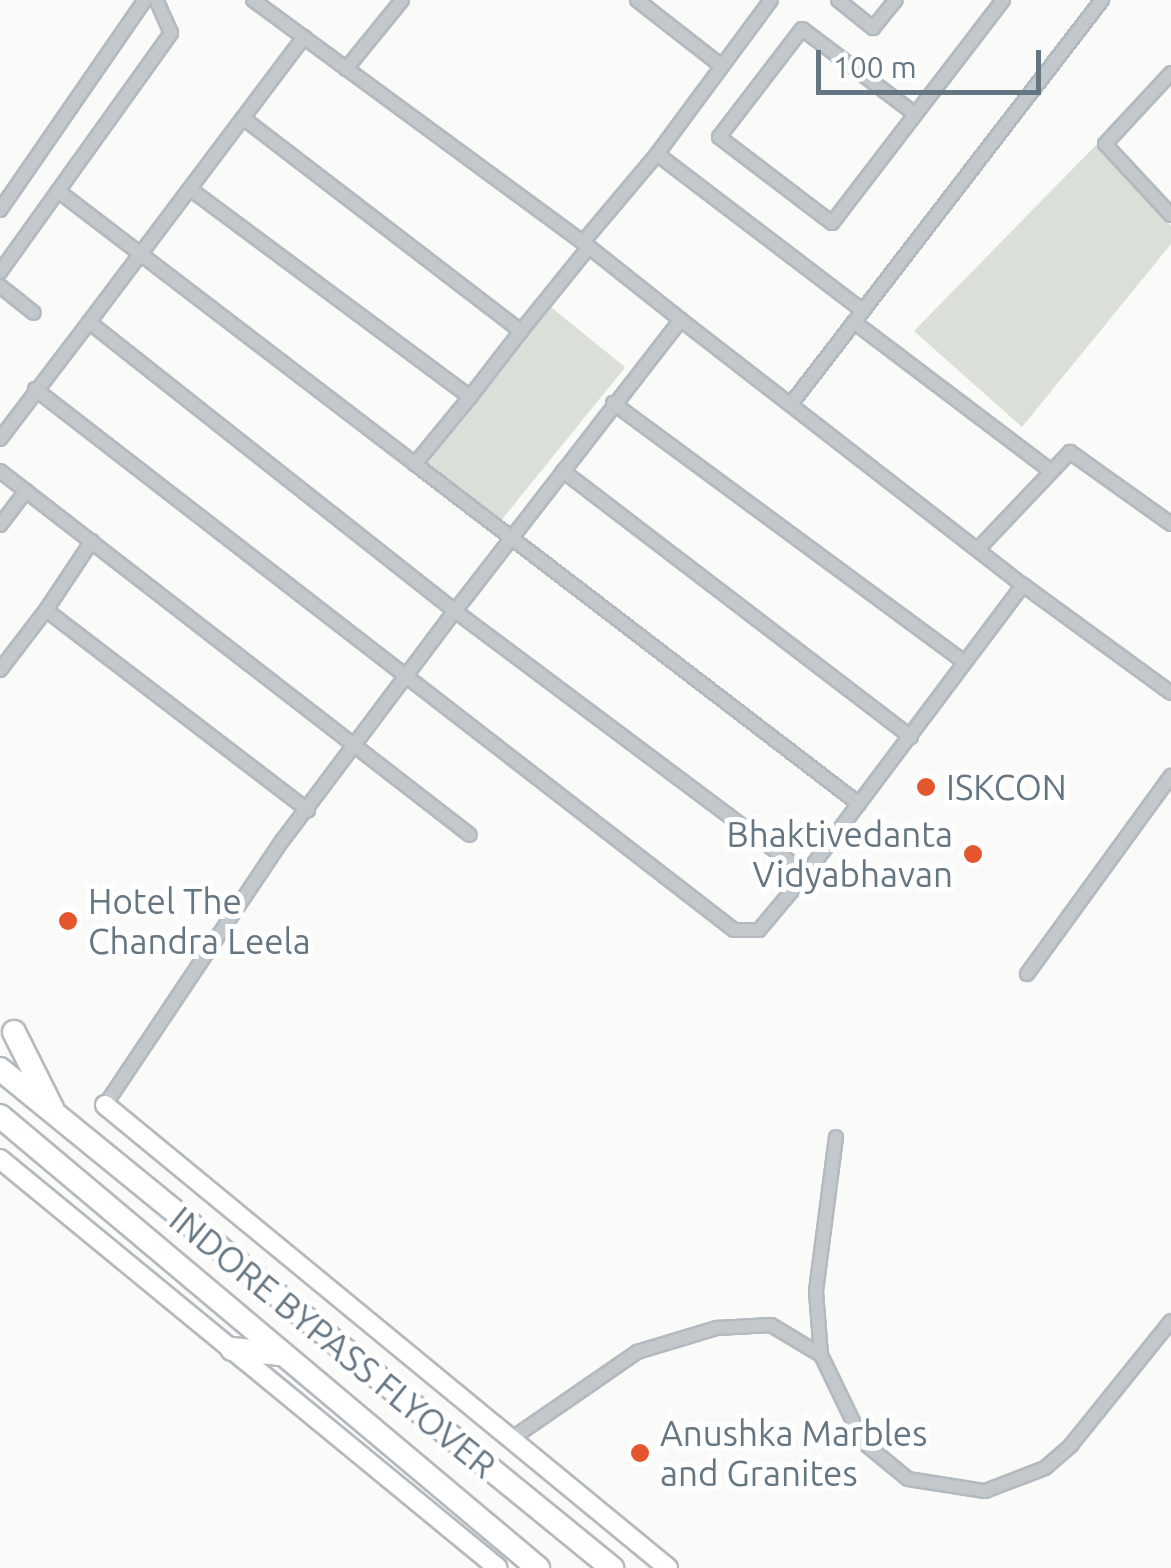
<!DOCTYPE html>
<html>
<head>
<meta charset="utf-8">
<style>
  body { margin:0 }
  #map { position:relative; width:1171px; height:1568px; overflow:hidden; background:#fafaf8; font-family:Ubuntu,sans-serif }
  div>[style] { position:absolute }
  .green>* { inset:0; background:#dadfd7; transform-origin:0 0 }
  .roads { filter:drop-shadow(2px 0 #b3babf) drop-shadow(-2px 0 #b3babf) drop-shadow(0 2px #b3babf) drop-shadow(0 -2px #b3babf) }
  .street>* { height:12px; margin:-6px; padding:0 6px; transform-origin:6px; border-radius:6px; background:#c3c8cc }
  .secondary>* { height:18px; margin:-9px; padding:0 9px; transform-origin:9px; border-radius:9px; background:#fff }
  .highway>* { height:22px; margin:-11px; padding:0 11px; transform-origin:11px; border-radius:11px; background:#fff }
  .dots>* { width:28px; height:28px; translate:-50% -50%; box-sizing:border-box; border:5px solid #fff; border-radius:50% }
  span { translate:-50% -50%; white-space:nowrap; text-align:center; line-height:1.15; -webkit-text-stroke:10px #fff; paint-order:stroke }
  .poi-label { font-size:35px; color:#657683 }
  .left { translate:0 -50%; text-align:left }
  .right { translate:-100% -50%; text-align:right }
  .street-label { font-size:35px; color:#657683 }
  .scale { position:absolute; left:816px; top:50px; width:225px; height:45px; box-sizing:border-box; border:5px solid #657683; border-top:0; padding-left:12px; font-size:30px; line-height:35px; white-space:nowrap; color:#657683; -webkit-text-stroke:8px #fff; paint-order:stroke }
</style>
</head>
<body>
<div id="map">
  <div class="green">
    <div style="clip-path:polygon(1097px 144px,1171px 226px,1171px 244px,1022px 427px,914px 331px)"></div>
    <div style="left:542px;top:300px;width:107px;height:209px;rotate:39deg"></div>
  </div>
  <div class="roads">
    <div class="street">
      <div style="left:253px;top:0;width:417px;rotate:36.3deg"></div>
      <div style="left:637px;top:0;width:104px;rotate:38deg"></div>
      <div style="left:771px;top:0;width:192px;rotate:126.5deg"></div>
      <div style="left:657px;top:154px;width:259px;rotate:37.3deg"></div>
      <div style="left:838px;top:0;width:45px;rotate:38.7deg"></div>
      <div style="left:873px;top:28px;width:36px;rotate:-51deg"></div>
      <div style="left:304px;top:37px;width:357px;rotate:127deg"></div>
      <div style="left:89px;top:322px;width:466px;rotate:38.3deg"></div>
      <div style="left:455px;top:611px;width:368px;rotate:-52.2deg"></div>
      <div style="left:681px;top:320px;width:433px;rotate:37.8deg"></div>
      <div style="left:346px;top:69px;width:89px;rotate:-50.9deg"></div>
      <div style="left:1171px;top:73px;width:97px;rotate:132.9deg"></div>
      <div style="left:1105px;top:144px;width:97px;rotate:47.1deg"></div>
      <div style="left:915px;top:114px;width:141px;rotate:-143deg"></div>
      <div style="left:802px;top:29px;width:136px;rotate:127.5deg"></div>
      <div style="left:719px;top:137px;width:142px;rotate:37.3deg"></div>
      <div style="left:832px;top:223px;width:281px;rotate:-52.5deg"></div>
      <div style="left:243px;top:118px;width:350px;rotate:37.5deg"></div>
      <div style="left:521px;top:331px;width:108px;rotate:-51deg"></div>
      <div style="left:589px;top:247px;width:117px;rotate:38.4deg"></div>
      <div style="left:190px;top:189px;width:349px;rotate:36.6deg"></div>
      <div style="left:470px;top:397px;width:87px;rotate:129.4deg"></div>
      <div style="left:415px;top:464px;width:559px;rotate:37.44deg"></div>
      <div style="left:58px;top:191px;width:449px;rotate:37.4deg"></div>
      <div style="left:0;top:210px;width:255px;rotate:-55.4deg"></div>
      <div style="left:583px;top:242px;width:115px;rotate:-49.9deg"></div>
      <div style="left:0;top:272px;width:294px;rotate:-54.4deg"></div>
      <div style="left:171px;top:33px;width:36px;rotate:-114deg"></div>
      <div style="left:0;top:286px;width:43px;rotate:38.5deg"></div>
      <div style="left:854px;top:322px;width:242px;rotate:37.1deg"></div>
      <div style="left:35px;top:389px;width:884px;rotate:37.74deg"></div>
      <div style="left:734px;top:930px;width:25px"></div>
      <div style="left:759px;top:930px;width:73px;rotate:-50deg"></div>
      <div style="left:470px;top:397px;width:83px;rotate:-52.3deg"></div>
      <div style="left:613px;top:403px;width:436px;rotate:36.4deg"></div>
      <div style="left:791px;top:404px;width:510px;rotate:-52.41deg"></div>
      <div style="left:0;top:439px;width:147px;rotate:-52.7deg"></div>
      <div style="left:0;top:471px;width:594px;rotate:37.76deg"></div>
      <div style="left:563px;top:471px;width:438px;rotate:37.4deg"></div>
      <div style="left:0;top:525px;width:43px;rotate:-52.6deg"></div>
      <div style="left:92px;top:541px;width:83px;rotate:123.7deg"></div>
      <div style="left:46px;top:610px;width:330px;rotate:37.4deg"></div>
      <div style="left:978px;top:549px;width:134px;rotate:-46.5deg"></div>
      <div style="left:1070px;top:452px;width:124px;rotate:35.5deg"></div>
      <div style="left:0;top:670px;width:76px;rotate:-52.5deg"></div>
      <div style="left:1027px;top:974px;width:245px;rotate:-54deg"></div>
      <div style="left:105px;top:1105px;width:318px;rotate:-56.2deg"></div>
      <div style="left:282px;top:841px;width:288px;rotate:-53.1deg"></div>
      <div style="left:455px;top:611px;width:439px;rotate:36.8deg"></div>
      <div style="left:806px;top:874px;width:361px;rotate:-53.1deg"></div>
      <div style="left:1023px;top:585px;width:183px;rotate:36.1deg"></div>
      <div style="left:821px;top:1355px;width:64px;rotate:-94.5deg"></div>
      <div style="left:816px;top:1291px;width:155px;rotate:-82.6deg"></div>
      <div style="left:514px;top:1437px;width:150px;rotate:-34.6deg"></div>
      <div style="left:637px;top:1352px;width:84px;rotate:-16.7deg"></div>
      <div style="left:717px;top:1328px;width:54px;rotate:-3.2deg"></div>
      <div style="left:771px;top:1325px;width:58px;rotate:31deg"></div>
      <div style="left:821px;top:1355px;width:97px;rotate:64.2deg"></div>
      <div style="left:863px;top:1442px;width:58px;rotate:39.4deg"></div>
      <div style="left:908px;top:1479px;width:78px;rotate:8.9deg"></div>
      <div style="left:985px;top:1491px;width:64px;rotate:-21deg"></div>
      <div style="left:1045px;top:1468px;width:35px;rotate:-41deg"></div>
      <div style="left:1071px;top:1445px;width:159px;rotate:-51.1deg"></div>
    </div>
    <div class="secondary">
      <div style="left:105px;top:1105px;width:729px;rotate:39.43deg"></div>
      <div style="left:0;top:1159px;width:644px;rotate:39.4deg"></div>
    </div>
    <div class="highway">
      <div style="left:14px;top:1032px;width:85px;rotate:63.4deg"></div>
      <div style="left:0;top:1069px;width:790px;rotate:39.19deg"></div>
      <div style="left:0;top:1116px;width:703px;rotate:40.04deg"></div>
      <div style="left:232px;top:1349px;width:48px;rotate:5.9deg"></div>
    </div>
  </div>
  <div class="dots">
    <div style="left:926px;top:787px;background:#e4572e"></div>
    <div style="left:973px;top:854px;background:#e4572e"></div>
    <div style="left:68px;top:921px;background:#e4572e"></div>
    <div style="left:640px;top:1453px;background:#e4572e"></div>
  </div>
  <div class="poi-label">
    <span class="left" style="left:946px;top:787px">ISKCON</span>
    <span class="right" style="left:953px;top:854px">Bhaktivedanta<br>Vidyabhavan</span>
    <span class="left" style="left:88px;top:921px">Hotel The<br>Chandra Leela</span>
    <span class="left" style="left:660px;top:1453px">Anushka Marbles<br>and Granites</span>
  </div>
  <div class="street-label">
    <span style="left:333px;top:1342px;rotate:39deg">INDORE BYPASS FLYOVER</span>
  </div>
  <div class="scale">100 m</div>
</div>
</body>
</html>
